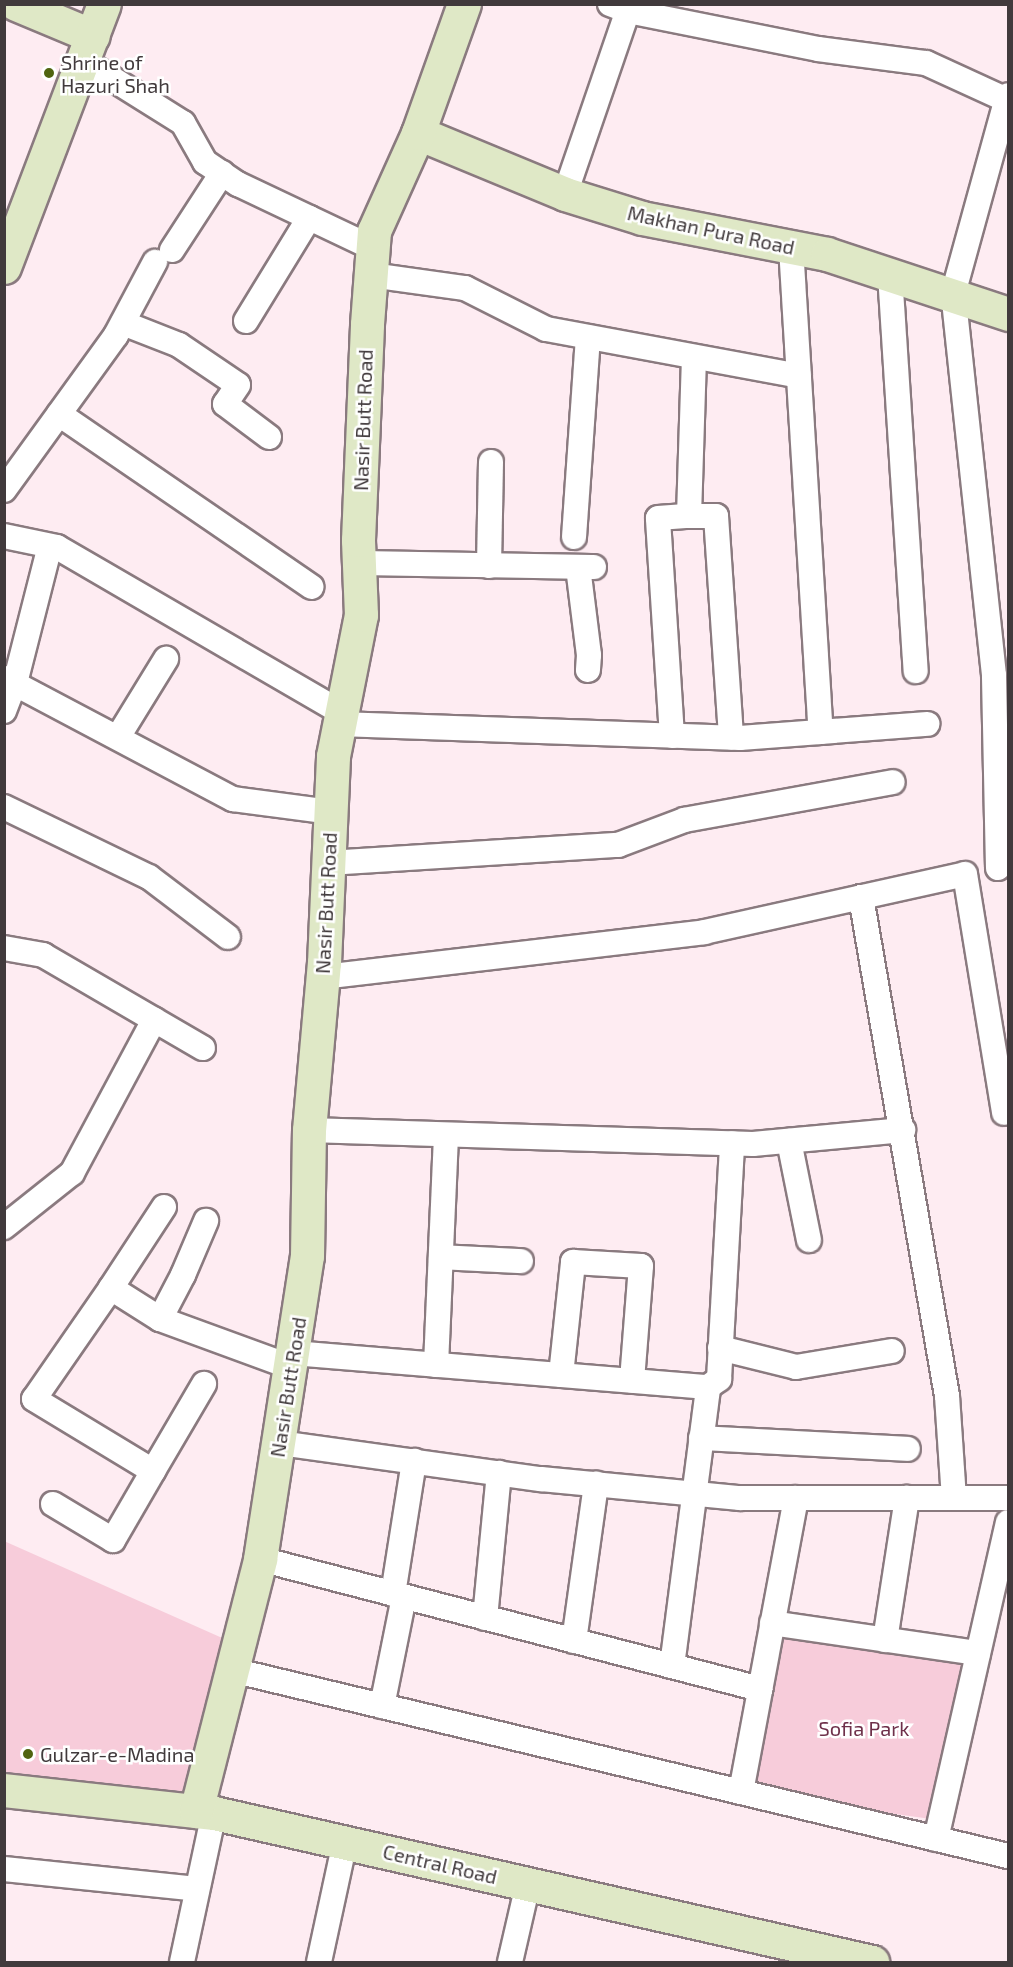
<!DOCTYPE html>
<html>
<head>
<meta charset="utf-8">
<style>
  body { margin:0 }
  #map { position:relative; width:1013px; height:1967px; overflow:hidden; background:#feecf2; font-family:"Exo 2",sans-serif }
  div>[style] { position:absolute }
  .green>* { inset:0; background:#f7ccda; transform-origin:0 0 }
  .roads { filter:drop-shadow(2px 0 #8a7a7f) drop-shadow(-2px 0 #8a7a7f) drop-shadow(0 2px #8a7a7f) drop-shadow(0 -2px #8a7a7f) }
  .street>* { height:24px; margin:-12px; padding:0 12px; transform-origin:12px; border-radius:12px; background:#fff }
  .secondary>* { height:33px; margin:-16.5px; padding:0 16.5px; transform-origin:16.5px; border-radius:16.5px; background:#dfe8c6 }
  .dots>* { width:16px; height:16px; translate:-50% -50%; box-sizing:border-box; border:3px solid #fff; border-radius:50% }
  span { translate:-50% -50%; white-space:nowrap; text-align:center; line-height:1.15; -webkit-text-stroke:5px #fff; paint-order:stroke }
  .poi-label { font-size:20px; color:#413a3c }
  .left { translate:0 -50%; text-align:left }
  .street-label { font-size:20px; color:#413a3c }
  .park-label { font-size:20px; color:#6e304a }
  .frame { position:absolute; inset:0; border:6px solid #413a3c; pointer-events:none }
</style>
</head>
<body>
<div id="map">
  <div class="green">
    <div style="clip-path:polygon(4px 1541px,238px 1645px,196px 1811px,5px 1792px)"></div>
    <div style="left:772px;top:1623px;width:208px;height:172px;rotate:8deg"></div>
  </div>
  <div class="roads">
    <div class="street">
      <div style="left:610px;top:4px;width:19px;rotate:21deg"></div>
      <div style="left:628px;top:11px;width:194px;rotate:11.3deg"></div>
      <div style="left:818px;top:49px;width:109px;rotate:7.4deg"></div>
      <div style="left:926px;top:63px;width:89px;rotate:24.6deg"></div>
      <div style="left:84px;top:61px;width:117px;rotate:32.1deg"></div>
      <div style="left:183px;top:123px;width:45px;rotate:60.6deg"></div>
      <div style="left:205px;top:162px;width:40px;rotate:34deg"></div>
      <div style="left:238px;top:184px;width:149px;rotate:25.4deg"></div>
      <div style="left:565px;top:194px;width:201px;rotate:-71.1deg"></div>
      <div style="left:791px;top:247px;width:486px;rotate:86.5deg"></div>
      <div style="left:172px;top:250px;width:92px;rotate:-57deg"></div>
      <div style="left:890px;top:274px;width:398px;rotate:86.3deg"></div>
      <div style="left:371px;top:275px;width:95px;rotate:7.9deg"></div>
      <div style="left:465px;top:288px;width:91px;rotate:26.8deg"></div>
      <div style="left:546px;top:329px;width:257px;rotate:10.5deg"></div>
      <div style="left:246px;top:321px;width:121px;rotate:-58.5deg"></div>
      <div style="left:123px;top:323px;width:60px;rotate:21.4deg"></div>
      <div style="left:179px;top:345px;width:71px;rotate:34.1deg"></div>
      <div style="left:238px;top:385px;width:23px;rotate:124deg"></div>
      <div style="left:225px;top:404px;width:55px;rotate:36.9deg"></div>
      <div style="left:694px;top:357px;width:159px;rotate:91.8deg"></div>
      <div style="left:689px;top:516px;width:27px"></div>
      <div style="left:716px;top:516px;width:222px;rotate:86.1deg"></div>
      <div style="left:59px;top:414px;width:306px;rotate:34.4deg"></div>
      <div style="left:4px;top:490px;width:191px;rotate:-54.1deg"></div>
      <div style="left:116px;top:335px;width:83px;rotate:-61.9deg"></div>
      <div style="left:4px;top:536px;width:54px;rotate:11.7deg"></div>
      <div style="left:57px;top:547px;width:328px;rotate:30.2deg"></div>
      <div style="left:574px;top:537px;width:200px;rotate:-86deg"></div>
      <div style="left:359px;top:563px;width:235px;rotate:1deg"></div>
      <div style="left:489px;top:566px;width:104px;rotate:-88.9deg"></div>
      <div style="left:578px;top:567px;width:89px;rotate:82.9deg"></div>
      <div style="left:589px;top:655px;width:15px;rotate:94deg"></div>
      <div style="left:4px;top:678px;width:259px;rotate:27.9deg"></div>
      <div style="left:233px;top:799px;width:98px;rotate:7.6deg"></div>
      <div style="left:4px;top:711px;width:30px;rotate:-69deg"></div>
      <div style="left:15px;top:683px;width:141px;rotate:-75.7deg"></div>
      <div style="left:339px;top:724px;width:401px;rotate:2deg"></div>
      <div style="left:740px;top:738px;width:188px;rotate:-4.3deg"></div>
      <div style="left:672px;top:736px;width:218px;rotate:-93.7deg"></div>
      <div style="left:658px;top:518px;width:31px;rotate:-4deg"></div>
      <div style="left:118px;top:737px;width:92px;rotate:-58.4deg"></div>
      <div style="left:4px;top:807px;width:161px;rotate:25.8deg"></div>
      <div style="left:149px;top:877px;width:99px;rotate:37.2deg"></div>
      <div style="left:328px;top:863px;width:291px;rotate:-3.6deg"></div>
      <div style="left:618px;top:845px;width:71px;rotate:-20.7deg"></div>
      <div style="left:684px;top:820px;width:212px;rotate:-10.3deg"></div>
      <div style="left:998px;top:868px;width:193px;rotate:-91.2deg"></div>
      <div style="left:994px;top:675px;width:383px;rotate:-96.1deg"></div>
      <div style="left:953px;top:294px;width:206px;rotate:-74.6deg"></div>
      <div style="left:861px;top:897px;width:506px;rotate:80.22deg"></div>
      <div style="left:947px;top:1396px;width:102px;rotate:86.1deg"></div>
      <div style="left:4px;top:948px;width:40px;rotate:10deg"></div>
      <div style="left:43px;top:955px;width:185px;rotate:30.2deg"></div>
      <div style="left:323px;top:977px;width:384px;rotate:-6.7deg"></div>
      <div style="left:704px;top:932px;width:267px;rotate:-12.5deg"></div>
      <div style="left:965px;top:874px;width:242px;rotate:80.7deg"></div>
      <div style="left:309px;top:1130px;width:444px;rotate:1.8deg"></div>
      <div style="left:753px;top:1144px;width:151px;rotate:-5.3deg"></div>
      <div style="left:789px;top:1141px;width:101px;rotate:78.6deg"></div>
      <div style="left:164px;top:1207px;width:97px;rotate:123.2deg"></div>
      <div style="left:111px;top:1288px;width:58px;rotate:32.3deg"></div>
      <div style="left:160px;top:1319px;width:140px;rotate:20.1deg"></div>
      <div style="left:4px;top:1227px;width:87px;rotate:-38.5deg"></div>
      <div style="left:72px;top:1173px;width:174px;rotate:-61.8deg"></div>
      <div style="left:441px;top:1257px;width:80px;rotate:2.9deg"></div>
      <div style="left:111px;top:1288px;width:135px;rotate:124.7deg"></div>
      <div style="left:34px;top:1399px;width:139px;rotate:31.2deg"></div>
      <div style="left:153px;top:1471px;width:101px;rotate:-59.6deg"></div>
      <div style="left:160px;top:1319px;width:50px;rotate:-62.4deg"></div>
      <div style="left:183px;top:1275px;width:59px;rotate:-66.9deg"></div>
      <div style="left:720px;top:1348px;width:78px;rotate:14deg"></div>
      <div style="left:796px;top:1367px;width:97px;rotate:-9.5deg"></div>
      <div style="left:293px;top:1353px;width:416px;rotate:4.7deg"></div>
      <div style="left:708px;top:1387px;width:14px;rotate:-36deg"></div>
      <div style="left:719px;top:1379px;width:236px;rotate:-86.8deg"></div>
      <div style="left:436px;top:1365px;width:230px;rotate:-87.5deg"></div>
      <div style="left:561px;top:1375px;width:114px;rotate:-83.9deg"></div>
      <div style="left:573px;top:1262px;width:68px;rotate:3.4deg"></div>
      <div style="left:641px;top:1266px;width:115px;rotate:94.5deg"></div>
      <div style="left:701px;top:1438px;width:207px;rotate:3deg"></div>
      <div style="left:280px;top:1443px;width:263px;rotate:7.9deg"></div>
      <div style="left:541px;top:1479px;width:200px;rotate:5.5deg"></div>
      <div style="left:740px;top:1498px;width:268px"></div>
      <div style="left:53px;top:1504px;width:70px;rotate:31deg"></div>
      <div style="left:113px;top:1540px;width:80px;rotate:-59.9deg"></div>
      <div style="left:260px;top:1559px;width:517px;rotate:14.57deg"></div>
      <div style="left:393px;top:1594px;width:135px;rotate:-81deg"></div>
      <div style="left:485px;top:1618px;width:146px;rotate:-84.5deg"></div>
      <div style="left:772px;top:1623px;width:208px;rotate:8.3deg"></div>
      <div style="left:885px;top:1640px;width:144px;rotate:-81.2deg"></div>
      <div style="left:574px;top:1641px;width:159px;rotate:-82deg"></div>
      <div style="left:672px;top:1666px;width:281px;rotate:-82.6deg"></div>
      <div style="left:232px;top:1670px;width:798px;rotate:13.48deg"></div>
      <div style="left:382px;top:1706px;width:111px;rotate:-78.6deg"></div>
      <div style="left:741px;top:1792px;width:299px;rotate:-79.4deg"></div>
      <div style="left:936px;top:1839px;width:325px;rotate:-77.2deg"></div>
      <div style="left:4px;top:1869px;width:194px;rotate:5.9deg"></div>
      <div style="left:182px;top:1962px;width:152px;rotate:-77.9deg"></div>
      <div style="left:319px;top:1962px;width:123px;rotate:-77.8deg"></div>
      <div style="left:510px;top:1962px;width:80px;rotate:-77deg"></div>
    </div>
    <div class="secondary">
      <div style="left:16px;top:4px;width:83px;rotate:22.6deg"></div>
      <div style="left:418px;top:133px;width:159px;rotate:22.5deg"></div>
      <div style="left:565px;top:194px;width:81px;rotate:17.3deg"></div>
      <div style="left:642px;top:218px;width:188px;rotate:11deg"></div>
      <div style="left:827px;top:254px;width:191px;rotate:18.3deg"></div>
      <div style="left:4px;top:267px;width:281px;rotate:-69.2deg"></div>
      <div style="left:4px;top:1790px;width:211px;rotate:6.3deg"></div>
      <div style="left:214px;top:1813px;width:675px;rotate:12.76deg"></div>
      <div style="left:196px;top:1811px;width:260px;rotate:-75.7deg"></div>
      <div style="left:260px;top:1559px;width:307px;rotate:-81.2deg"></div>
      <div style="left:307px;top:1256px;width:126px;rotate:-89.1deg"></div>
      <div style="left:309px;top:1130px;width:168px;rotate:-84.9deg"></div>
      <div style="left:324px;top:963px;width:207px;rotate:-87.5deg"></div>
      <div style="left:333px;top:756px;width:144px;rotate:-78.8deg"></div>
      <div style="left:361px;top:615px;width:75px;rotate:-92.3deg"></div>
      <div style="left:358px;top:540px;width:216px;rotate:-87.6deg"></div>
      <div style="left:367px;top:324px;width:93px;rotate:-85.7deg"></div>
      <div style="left:374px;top:231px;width:107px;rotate:-65.8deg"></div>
      <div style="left:418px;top:133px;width:137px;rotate:-70.4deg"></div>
    </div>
  </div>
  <div class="dots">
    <div style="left:49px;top:73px;background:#506410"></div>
    <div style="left:28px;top:1754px;background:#506410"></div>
  </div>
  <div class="poi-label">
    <span class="left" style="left:61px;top:74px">Shrine of<br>Hazuri Shah</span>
    <span class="left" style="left:40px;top:1754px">Gulzar-e-Madina</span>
  </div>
  <div class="street-label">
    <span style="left:711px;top:230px;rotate:12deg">Makhan Pura Road</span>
    <span style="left:363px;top:420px;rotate:-88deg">Nasir Butt Road</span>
    <span style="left:326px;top:903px;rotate:-87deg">Nasir Butt Road</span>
    <span style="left:288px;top:1387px;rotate:-81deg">Nasir Butt Road</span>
    <span style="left:440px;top:1864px;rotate:13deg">Central Road</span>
  </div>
  <div class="park-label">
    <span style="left:864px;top:1728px">Sofia Park</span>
  </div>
  <div class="frame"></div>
</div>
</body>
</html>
